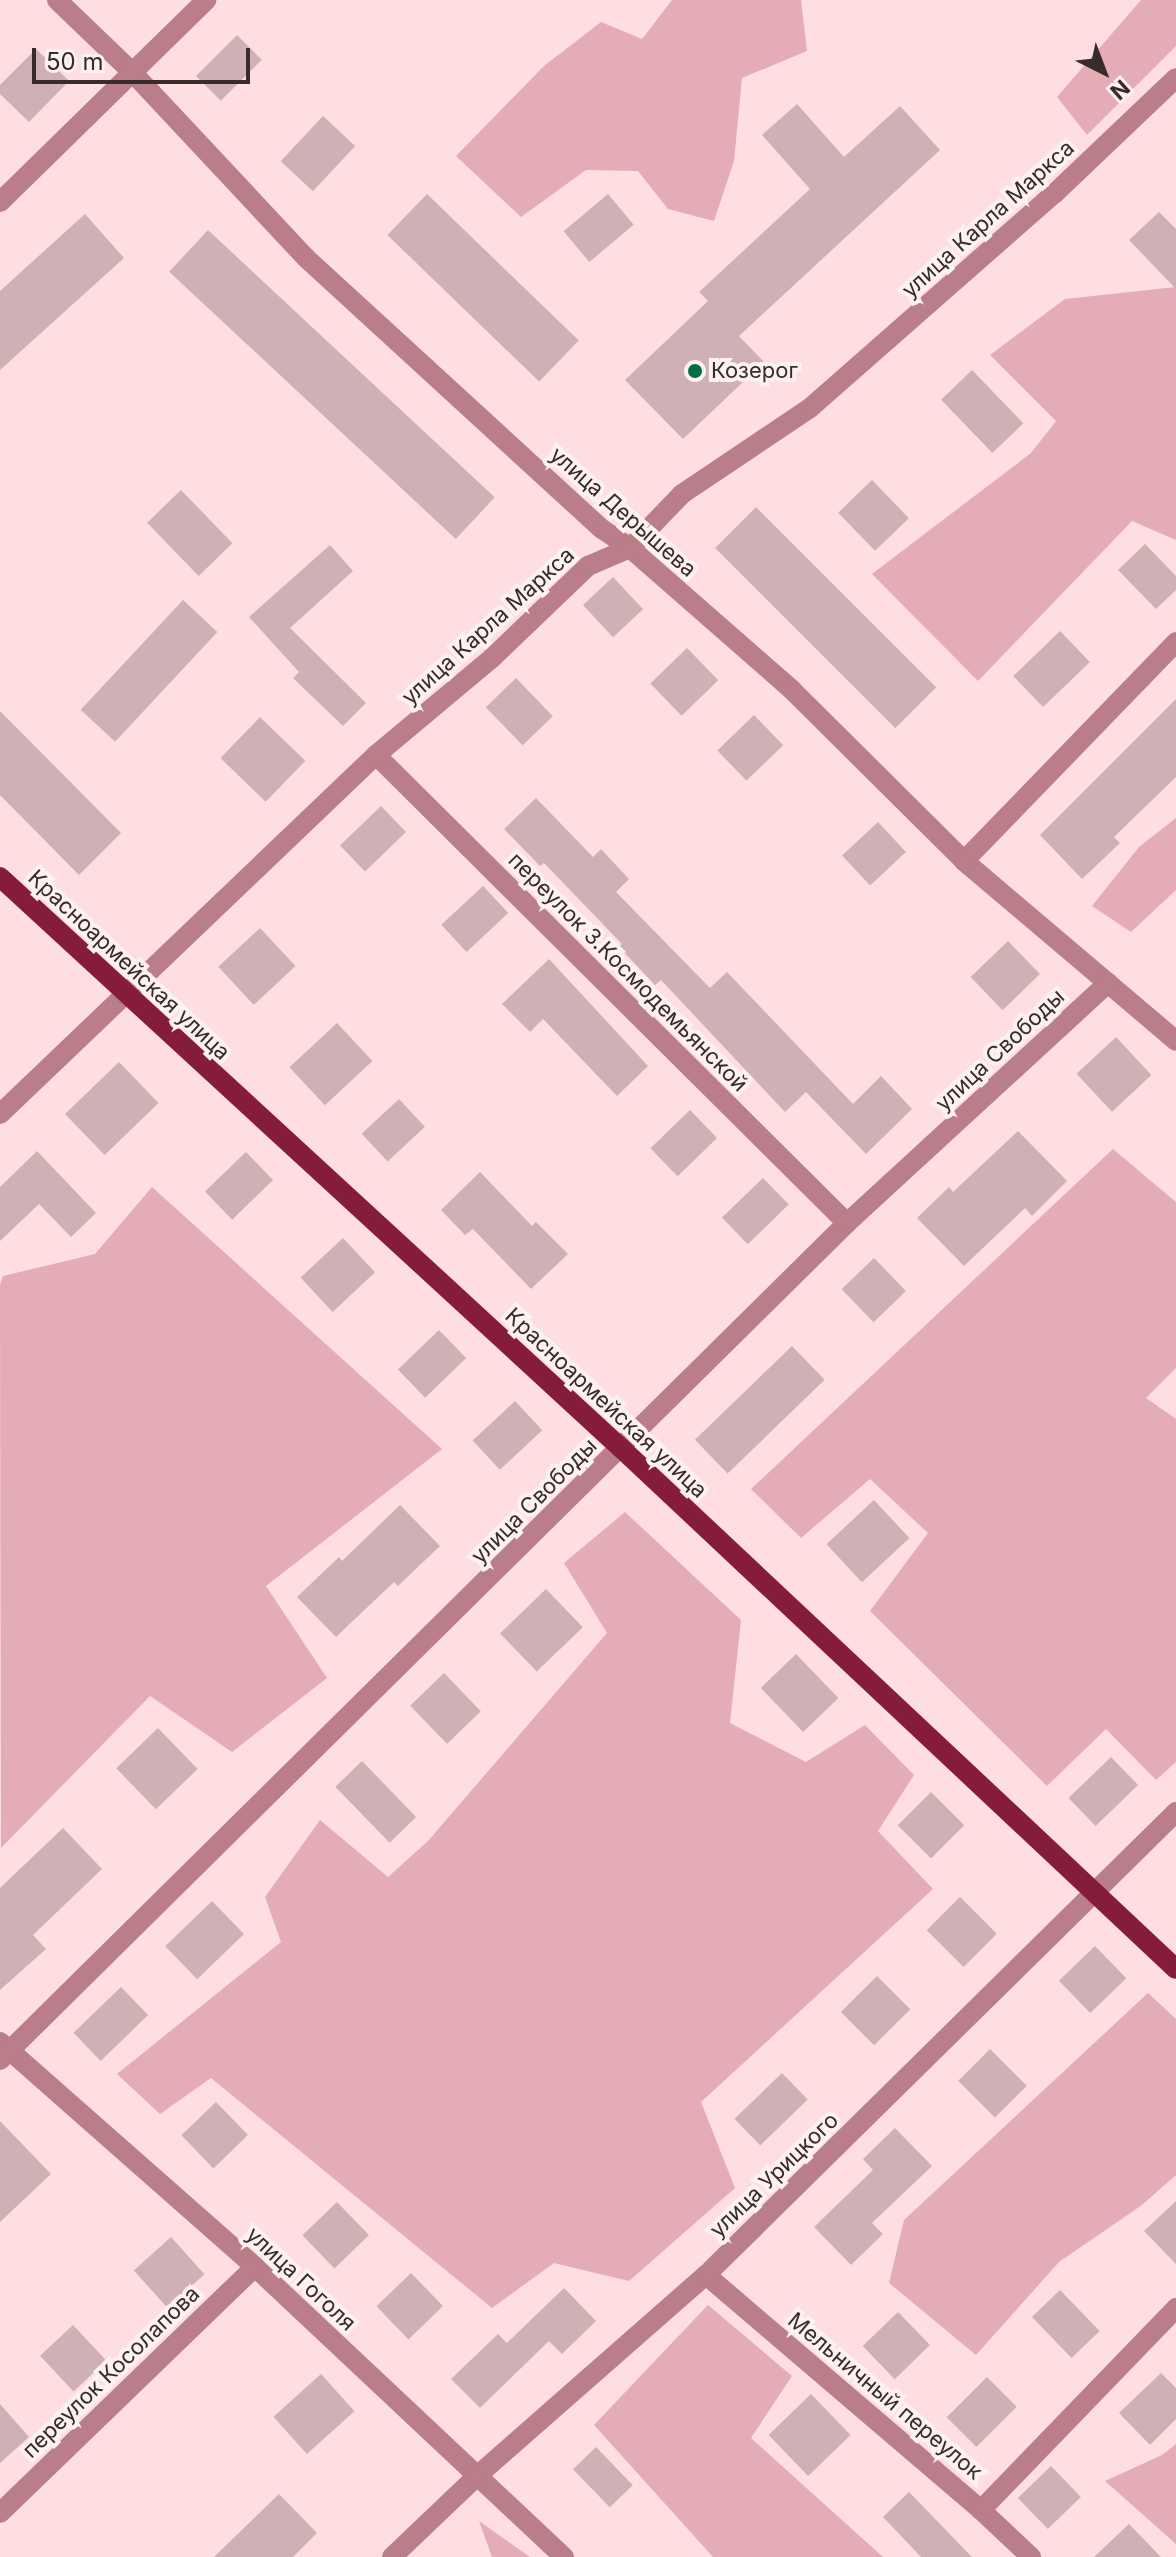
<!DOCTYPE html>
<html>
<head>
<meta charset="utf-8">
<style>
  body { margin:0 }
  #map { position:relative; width:1176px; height:2557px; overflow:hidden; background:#ffdee2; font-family:Inter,sans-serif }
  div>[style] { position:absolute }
  .green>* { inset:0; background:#e4acb4 }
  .building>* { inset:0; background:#cfb0b4; transform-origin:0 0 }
  .minor>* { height:20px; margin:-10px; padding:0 10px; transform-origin:10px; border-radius:10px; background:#b97e87 }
  .major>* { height:20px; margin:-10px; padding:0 10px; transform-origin:10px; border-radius:10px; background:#861c3b }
  .dots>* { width:22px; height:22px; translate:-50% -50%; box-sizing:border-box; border:4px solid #fef1f2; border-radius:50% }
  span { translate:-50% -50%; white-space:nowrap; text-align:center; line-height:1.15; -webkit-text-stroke:8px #fef1f2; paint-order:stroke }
  .street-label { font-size:22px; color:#372b2c }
  .poi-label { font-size:22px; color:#372b2c }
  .left { translate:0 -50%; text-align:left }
  .north { position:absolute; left:1064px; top:32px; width:80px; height:80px; -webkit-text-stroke:6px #fef1f2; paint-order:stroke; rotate:138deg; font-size:22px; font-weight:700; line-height:32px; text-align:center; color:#372b2c }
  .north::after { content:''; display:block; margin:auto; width:28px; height:36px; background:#372b2c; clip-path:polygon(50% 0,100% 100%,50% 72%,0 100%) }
  .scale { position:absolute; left:32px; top:48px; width:218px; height:36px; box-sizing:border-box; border:4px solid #372b2c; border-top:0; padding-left:10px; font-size:24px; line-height:28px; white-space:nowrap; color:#372b2c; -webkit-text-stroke:6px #fef1f2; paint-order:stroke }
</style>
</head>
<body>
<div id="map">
  <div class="green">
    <div style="clip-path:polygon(672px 0,801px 0,807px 51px,742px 78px,734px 161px,714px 221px,668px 209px,638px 171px,586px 170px,521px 217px,456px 156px,544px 66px,601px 22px,642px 39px)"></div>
    <div style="clip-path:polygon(1141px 0,1176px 0,1176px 46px,1087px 135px,1057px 97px)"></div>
    <div style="clip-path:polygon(1176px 287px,1176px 540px,1132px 521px,978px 681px,872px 574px,1031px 453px,1056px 421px,990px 355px,1065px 299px)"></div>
    <div style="clip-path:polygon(1176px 818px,1176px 890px,1131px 932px,1092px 906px,1139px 847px)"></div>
    <div style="clip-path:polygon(1113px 1149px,1176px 1202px,1176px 1368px,1146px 1398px,1176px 1419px,1176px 1762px,1156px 1780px,1106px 1729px,1047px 1786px,870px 1611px,928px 1533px,870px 1479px,801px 1538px,751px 1489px)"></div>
    <div style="clip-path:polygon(152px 1187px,442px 1449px,266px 1586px,327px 1678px,232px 1752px,150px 1696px,1px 1848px,0 1285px,3px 1276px,95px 1254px)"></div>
    <div style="clip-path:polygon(625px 1512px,741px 1620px,730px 1723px,806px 1762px,865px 1725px,914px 1775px,878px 1831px,933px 1889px,701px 2102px,735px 2188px,629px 2281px,554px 2263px,492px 2308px,211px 2078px,160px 2114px,117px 2074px,281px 1942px,265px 1897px,320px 1820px,388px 1877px,428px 1841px,607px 1633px,564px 1563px)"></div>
    <div style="clip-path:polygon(1148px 1993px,1176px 2019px,1176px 2175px,1142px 2205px,1059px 2262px,976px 2355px,889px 2283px,904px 2220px)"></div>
    <div style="clip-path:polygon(708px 2305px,792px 2376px,751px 2438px,883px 2557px,713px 2557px,594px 2425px)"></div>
    <div style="clip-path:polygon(1176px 2444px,1176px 2544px,1105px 2481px,1162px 2455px)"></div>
    <div style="clip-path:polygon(479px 2521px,530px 2557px,492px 2557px)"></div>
  </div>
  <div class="building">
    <div style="left:237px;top:35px;width:35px;height:58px;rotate:45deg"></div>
    <div style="clip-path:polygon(36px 49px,69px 81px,29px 122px,0 94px,0 85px)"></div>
    <div style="clip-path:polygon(797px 104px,844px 157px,900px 106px,940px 150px,739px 336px,764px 362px,683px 439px,625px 380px,708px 301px,699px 292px,810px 189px,762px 135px)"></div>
    <div style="left:323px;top:116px;width:44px;height:62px;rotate:43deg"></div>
    <div style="left:427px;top:194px;width:211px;height:57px;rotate:44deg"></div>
    <div style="left:608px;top:194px;width:40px;height:58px;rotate:50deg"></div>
    <div style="clip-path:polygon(1159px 212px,1176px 229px,1176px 289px,1129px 240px)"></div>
    <div style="clip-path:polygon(85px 214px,124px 258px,0 370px,0 291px)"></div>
    <div style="left:208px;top:230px;width:392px;height:57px;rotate:43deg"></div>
    <div style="left:972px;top:370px;width:74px;height:43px;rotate:46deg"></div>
    <div style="left:872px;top:480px;width:53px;height:47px;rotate:46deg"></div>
    <div style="left:181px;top:490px;width:74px;height:47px;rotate:46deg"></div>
    <div style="left:756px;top:507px;width:255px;height:58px;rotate:45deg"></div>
    <div style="clip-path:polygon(1145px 544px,1176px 576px,1176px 590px,1156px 609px,1118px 570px)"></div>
    <div style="clip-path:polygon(330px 545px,353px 571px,290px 628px,366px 703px,343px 726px,293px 678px,299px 672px,249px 617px)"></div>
    <div style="left:613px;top:577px;width:44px;height:41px;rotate:47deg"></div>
    <div style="left:183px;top:600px;width:47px;height:150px;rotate:43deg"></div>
    <div style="left:1060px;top:631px;width:43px;height:65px;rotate:46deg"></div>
    <div style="left:687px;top:648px;width:45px;height:51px;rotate:46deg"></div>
    <div style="left:516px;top:678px;width:53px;height:42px;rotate:46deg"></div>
    <div style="clip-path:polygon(1176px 699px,1176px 777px,1114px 837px,1120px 843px,1082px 879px,1040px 835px)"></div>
    <div style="clip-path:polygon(0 711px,121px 833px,79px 875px,0 795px)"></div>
    <div style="left:754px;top:715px;width:42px;height:51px;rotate:46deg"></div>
    <div style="left:260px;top:717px;width:63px;height:57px;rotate:44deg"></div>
    <div style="clip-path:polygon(536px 798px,593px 857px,601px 849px,629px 879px,616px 892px,710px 988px,727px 972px,853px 1104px,881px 1076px,912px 1109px,866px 1154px,806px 1092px,785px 1112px,661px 980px,655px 985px,619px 947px,622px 944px,544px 863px,540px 866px,504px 829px)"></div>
    <div style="left:381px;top:806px;width:36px;height:57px;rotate:46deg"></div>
    <div style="left:878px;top:822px;width:41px;height:49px;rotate:47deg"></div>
    <div style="left:483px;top:886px;width:37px;height:57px;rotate:47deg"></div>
    <div style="left:260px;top:928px;width:52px;height:57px;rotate:47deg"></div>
    <div style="left:1008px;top:941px;width:46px;height:52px;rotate:46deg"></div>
    <div style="clip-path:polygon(549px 959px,648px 1066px,617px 1096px,543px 1019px,530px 1032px,502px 1004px)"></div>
    <div style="left:337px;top:1023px;width:52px;height:65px;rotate:47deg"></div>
    <div style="left:1116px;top:1037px;width:52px;height:54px;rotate:47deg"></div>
    <div style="left:119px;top:1062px;width:57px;height:75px;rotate:46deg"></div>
    <div style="left:399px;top:1099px;width:38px;height:51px;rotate:47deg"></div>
    <div style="left:690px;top:1110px;width:39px;height:55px;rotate:46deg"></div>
    <div style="clip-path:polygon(1018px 1131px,1067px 1181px,1032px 1216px,1025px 1208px,964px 1266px,917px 1218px,949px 1187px,953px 1192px)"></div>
    <div style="clip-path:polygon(37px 1151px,96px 1213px,71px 1237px,39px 1204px,0 1241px,0 1187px)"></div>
    <div style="left:246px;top:1152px;width:39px;height:57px;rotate:46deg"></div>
    <div style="clip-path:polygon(480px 1172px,532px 1226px,536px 1222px,568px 1254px,531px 1289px,473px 1229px,465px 1235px,441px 1210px)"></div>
    <div style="left:763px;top:1178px;width:37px;height:57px;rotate:46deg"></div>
    <div style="left:343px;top:1238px;width:47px;height:58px;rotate:47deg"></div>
    <div style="left:874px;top:1258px;width:46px;height:45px;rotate:46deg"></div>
    <div style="left:439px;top:1330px;width:39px;height:57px;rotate:46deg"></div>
    <div style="left:792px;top:1346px;width:47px;height:135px;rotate:46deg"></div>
    <div style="left:515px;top:1401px;width:40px;height:58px;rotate:47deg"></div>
    <div style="left:874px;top:1500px;width:52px;height:65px;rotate:47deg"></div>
    <div style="clip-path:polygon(400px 1505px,440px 1546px,398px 1586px,394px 1582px,336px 1637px,297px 1597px,339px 1557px,342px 1561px)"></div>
    <div style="left:546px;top:1589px;width:53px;height:64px;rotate:46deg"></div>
    <div style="left:796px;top:1654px;width:61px;height:49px;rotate:46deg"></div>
    <div style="left:444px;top:1673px;width:53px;height:47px;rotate:46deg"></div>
    <div style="left:158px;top:1728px;width:57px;height:58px;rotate:46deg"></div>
    <div style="left:1111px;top:1757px;width:39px;height:59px;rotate:46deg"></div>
    <div style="left:362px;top:1761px;width:78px;height:37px;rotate:46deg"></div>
    <div style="left:931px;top:1792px;width:47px;height:47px;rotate:45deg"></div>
    <div style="clip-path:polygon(63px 1828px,102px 1869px,33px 1935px,46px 1949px,0 1990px,0 1888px)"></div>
    <div style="left:960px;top:1897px;width:52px;height:47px;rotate:45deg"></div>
    <div style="left:212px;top:1901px;width:46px;height:65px;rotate:46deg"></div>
    <div style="left:1095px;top:1946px;width:45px;height:50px;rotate:46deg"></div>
    <div style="left:877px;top:1976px;width:47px;height:51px;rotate:45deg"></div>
    <div style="left:121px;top:1987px;width:39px;height:66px;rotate:46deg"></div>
    <div style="left:990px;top:2049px;width:52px;height:45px;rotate:45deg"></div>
    <div style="left:782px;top:2073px;width:37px;height:66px;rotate:46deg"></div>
    <div style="left:216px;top:2102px;width:46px;height:48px;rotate:46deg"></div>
    <div style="clip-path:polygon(0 2121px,51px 2174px,0 2222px)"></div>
    <div style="clip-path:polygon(895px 2128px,932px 2166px,872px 2223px,883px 2234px,851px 2265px,814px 2227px,873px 2170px,863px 2159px)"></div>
    <div style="clip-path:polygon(1176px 2201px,1176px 2264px,1144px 2231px)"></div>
    <div style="left:337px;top:2202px;width:46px;height:48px;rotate:46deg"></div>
    <div style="left:171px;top:2237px;width:50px;height:50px;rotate:48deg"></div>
    <div style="left:411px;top:2273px;width:46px;height:48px;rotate:46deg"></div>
    <div style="clip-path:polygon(564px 2288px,596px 2321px,562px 2354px,549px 2341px,480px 2408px,451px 2379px,498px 2334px,507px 2343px)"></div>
    <div style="left:1060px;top:2290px;width:57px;height:39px;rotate:46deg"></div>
    <div style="left:898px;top:2312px;width:46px;height:49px;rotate:46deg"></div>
    <div style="left:73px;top:2325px;width:49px;height:45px;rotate:47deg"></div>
    <div style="clip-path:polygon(1161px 2373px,1176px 2388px,1176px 2419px,1150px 2445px,1119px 2413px)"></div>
    <div style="left:321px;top:2374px;width:50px;height:64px;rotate:48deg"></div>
    <div style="left:987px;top:2377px;width:42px;height:57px;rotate:45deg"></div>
    <div style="left:811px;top:2394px;width:57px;height:59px;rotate:46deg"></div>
    <div style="clip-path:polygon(0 2404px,29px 2437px,0 2463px)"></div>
    <div style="left:596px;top:2447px;width:53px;height:32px;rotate:46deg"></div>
    <div style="left:1051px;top:2466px;width:43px;height:46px;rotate:46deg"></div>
    <div style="clip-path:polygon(909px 2492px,972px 2557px,921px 2557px,883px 2517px)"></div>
    <div style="clip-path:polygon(279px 2494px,317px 2533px,293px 2557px,214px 2557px)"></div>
    <div style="clip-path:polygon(1129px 2524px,1161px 2557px,1094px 2557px)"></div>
  </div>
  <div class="minor">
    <div style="left:57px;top:0;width:105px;rotate:43.8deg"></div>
    <div style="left:133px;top:73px;width:253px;rotate:46.9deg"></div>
    <div style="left:306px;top:258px;width:401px;rotate:42.5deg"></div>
    <div style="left:602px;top:529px;width:34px;rotate:34deg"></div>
    <div style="left:630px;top:548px;width:215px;rotate:41.2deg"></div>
    <div style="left:792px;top:690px;width:243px;rotate:44.8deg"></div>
    <div style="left:964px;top:861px;width:278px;rotate:40.3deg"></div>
    <div style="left:0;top:202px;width:289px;rotate:-44.4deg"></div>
    <div style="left:376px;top:755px;width:664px;rotate:44.82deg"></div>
    <div style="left:964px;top:861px;width:305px;rotate:-45.9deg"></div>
    <div style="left:0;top:1114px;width:520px;rotate:-43.68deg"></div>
    <div style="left:376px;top:755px;width:151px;rotate:-39.9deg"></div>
    <div style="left:492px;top:658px;width:133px;rotate:-43.8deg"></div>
    <div style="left:588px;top:566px;width:46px;rotate:-23.2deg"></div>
    <div style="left:630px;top:548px;width:75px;rotate:-46.1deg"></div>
    <div style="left:682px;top:494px;width:154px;rotate:-33.9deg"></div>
    <div style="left:810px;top:408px;width:325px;rotate:-41.3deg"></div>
    <div style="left:1054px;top:194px;width:168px;rotate:-43.6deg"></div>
    <div style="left:0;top:2042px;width:340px;rotate:41.4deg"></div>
    <div style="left:255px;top:2267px;width:424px;rotate:43.2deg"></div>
    <div style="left:0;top:2060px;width:1191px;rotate:-44.66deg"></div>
    <div style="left:847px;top:1223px;width:355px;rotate:-42.6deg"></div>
    <div style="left:706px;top:2275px;width:362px;rotate:40.5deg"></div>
    <div style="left:981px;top:2510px;width:69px;rotate:43.2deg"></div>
    <div style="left:981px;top:2510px;width:281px;rotate:-46deg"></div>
    <div style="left:0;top:2513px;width:354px;rotate:-44deg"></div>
    <div style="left:392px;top:2557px;width:117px;rotate:-43.6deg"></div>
    <div style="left:477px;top:2476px;width:305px;rotate:-41.3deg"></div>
    <div style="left:706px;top:2275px;width:660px;rotate:-44.57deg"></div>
  </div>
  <div class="major">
    <div style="left:0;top:877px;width:844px;rotate:42.6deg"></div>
    <div style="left:621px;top:1448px;width:761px;rotate:43.19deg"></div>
  </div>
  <div class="dots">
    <div style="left:695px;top:371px;background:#036e45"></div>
  </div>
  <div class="street-label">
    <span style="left:988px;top:219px;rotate:-42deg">улица Карла Маркса</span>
    <span style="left:623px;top:512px;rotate:41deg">улица Дерышева</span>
    <span style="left:488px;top:626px;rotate:-42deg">улица Карла Маркса</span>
    <span style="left:129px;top:965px;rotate:43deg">Красноармейская улица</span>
    <span style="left:628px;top:972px;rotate:45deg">переулок З.Космодемьянской</span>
    <span style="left:1000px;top:1050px;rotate:-43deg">улица Свободы</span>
    <span style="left:606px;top:1403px;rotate:43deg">Красноармейская улица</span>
    <span style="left:534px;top:1501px;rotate:-45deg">улица Свободы</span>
    <span style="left:774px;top:2175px;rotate:-44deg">улица Урицкого</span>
    <span style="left:301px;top:2279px;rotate:43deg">улица Гоголя</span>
    <span style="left:111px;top:2372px;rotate:-44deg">переулок Косолапова</span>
    <span style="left:885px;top:2396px;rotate:40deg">Мельничный переулок</span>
  </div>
  <div class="poi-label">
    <span class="left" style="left:711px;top:371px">Козерог</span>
  </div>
  <div class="north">N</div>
  <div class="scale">50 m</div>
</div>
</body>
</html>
